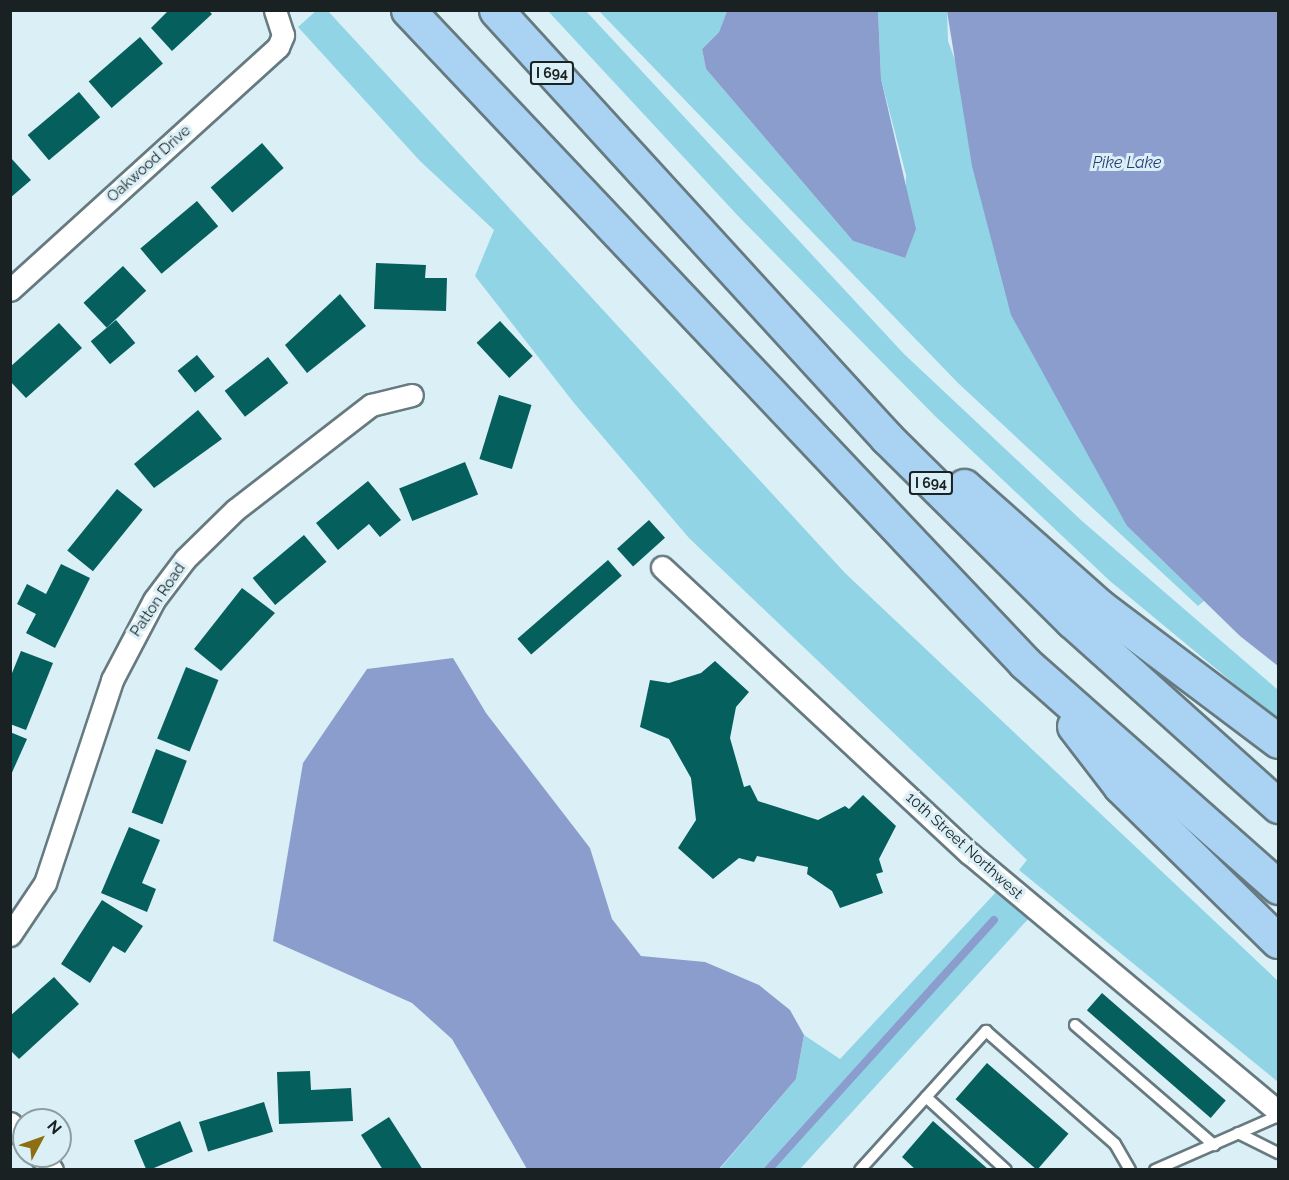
<!DOCTYPE html>
<html>
<head>
<meta charset="utf-8">
<style>
  body { margin:0 }
  #map { position:relative; width:1289px; height:1180px; overflow:hidden; background:#daeff6; font-family:Raleway,sans-serif }
  div>[style] { position:absolute }
  .green>* { inset:0; background:#91d4e6 }
  .water>* { inset:0; background:#8b9dcd }
  .stream>* { height:8px; margin:-4px; padding:0 4px; transform-origin:4px; border-radius:4px; background:#8b9dcd }
  .building>* { inset:0; background:#055f5d; transform-origin:0 0 }
  .roads { filter:drop-shadow(2px 0 #667a80) drop-shadow(-2px 0 #667a80) drop-shadow(0 2px #667a80) drop-shadow(0 -2px #667a80) }
  .lane>* { height:10px; margin:-5px; padding:0 5px; transform-origin:5px; border-radius:5px; background:#fff }
  .street>* { height:21px; margin:-10.5px; padding:0 10.5px; transform-origin:10.5px; border-radius:10.5px; background:#fff }
  .highway>* { height:33px; margin:-16.5px; padding:0 16.5px; transform-origin:16.5px; border-radius:16.5px; background:#a9d2f3 }
  span { translate:-50% -50%; white-space:nowrap; text-align:center; line-height:1.15; -webkit-text-stroke:6px #daeff6; paint-order:stroke }
  .shield-label span { padding:2px 4px; background:#daeff6; border:2px solid; border-radius:4px; -webkit-text-stroke-width:0 }
  .shield-label { font-size:14px; color:#192123; font-weight:700 }
  .street-label { font-size:15px; color:#192123 }
  .water-label { font-size:16px; color:#2a3c77; font-style:italic }
  .frame { position:absolute; inset:0; border:12px solid #192123; pointer-events:none }
  .north { position:absolute; left:12px; top:1108px; width:60px; height:60px; box-sizing:border-box; background:#daeff6; border:2px solid #8d9da2; border-radius:50%; rotate:49deg; font-size:16px; font-weight:700; line-height:24px; text-align:center; color:#192123 }
  .north::after { content:''; display:block; margin:auto; width:21px; height:27px; background:#8d6f12; clip-path:polygon(50% 0,100% 100%,50% 72%,0 100%) }
</style>
</head>
<body>
<div id="map">
  <div class="green">
    <div style="clip-path:polygon(317px 10px,328px 11px,845px 573px,1278px 981px,1278px 1082px,1019px 870px,1027px 860px,689px 538px,574px 403px,475px 276px,494px 230px,420px 161px,298px 27px)"></div>
    <div style="clip-path:polygon(548px 11px,586px 11px,904px 354px,1082px 521px,1278px 690px,1278px 720px,1110px 581px,935px 416px,740px 218px)"></div>
    <div style="clip-path:polygon(599px 11px,727px 11px,719px 32px,702px 49px,706px 69px,853px 241px,905px 258px,906px 175px,881px 79px,878px 11px,947px 11px,948px 41px,1127px 526px,1204px 601px,1198px 606px,958px 383px)"></div>
    <div style="clip-path:polygon(998px 890px,1030px 917px,800px 1169px,719px 1170px,796px 1079px,804px 1035px,840px 1059px)"></div>
  </div>
  <div class="water">
    <div style="clip-path:polygon(727px 11px,878px 11px,881px 79px,916px 229px,905px 258px,853px 241px,706px 69px,702px 49px,719px 32px)"></div>
    <div style="clip-path:polygon(947px 11px,1278px 11px,1278px 666px,1240px 636px,1127px 526px,1011px 315px,972px 166px)"></div>
    <div style="clip-path:polygon(453px 658px,486px 713px,590px 848px,612px 919px,641px 956px,705px 962px,759px 985px,790px 1010px,804px 1035px,796px 1079px,719px 1169px,527px 1169px,452px 1039px,412px 1003px,273px 941px,303px 763px,367px 669px)"></div>
  </div>
  <div class="stream">
    <div style="left:768px;top:1170px;width:337px;rotate:-47.9deg"></div>
  </div>
  <div class="building">
    <div style="clip-path:polygon(169px 10px,208px 10px,212px 14px,172px 51px,151px 28px)"></div>
    <div style="left:140px;top:37px;width:35px;height:68px;rotate:49deg"></div>
    <div style="left:79px;top:92px;width:33px;height:67px;rotate:50deg"></div>
    <div style="left:262px;top:143px;width:33px;height:68px;rotate:49deg"></div>
    <div style="clip-path:polygon(10px 157px,31px 180px,10px 198px)"></div>
    <div style="left:197px;top:201px;width:33px;height:74px;rotate:50deg"></div>
    <div style="clip-path:polygon(376px 263px,426px 265px,425px 278px,447px 278px,446px 311px,374px 309px)"></div>
    <div style="left:123px;top:266px;width:34px;height:54px;rotate:47deg"></div>
    <div style="clip-path:polygon(340px 294px,366px 326px,307px 373px,285px 345px)"></div>
    <div style="left:116px;top:320px;width:30px;height:33px;rotate:50deg"></div>
    <div style="left:500px;top:321px;width:48px;height:32px;rotate:47deg"></div>
    <div style="clip-path:polygon(59px 323px,82px 348px,26px 398px,10px 381px,10px 367px)"></div>
    <div style="left:197px;top:355px;width:28px;height:25px;rotate:51deg"></div>
    <div style="left:268px;top:357px;width:33px;height:55px;rotate:52deg"></div>
    <div style="left:499px;top:395px;width:34px;height:67px;rotate:17deg"></div>
    <div style="clip-path:polygon(198px 410px,222px 439px,154px 488px,134px 464px)"></div>
    <div style="left:465px;top:462px;width:35px;height:71px;rotate:68deg"></div>
    <div style="clip-path:polygon(368px 481px,401px 520px,380px 537px,369px 524px,338px 550px,316px 523px)"></div>
    <div style="left:117px;top:489px;width:33px;height:79px;rotate:39deg"></div>
    <div style="left:649px;top:520px;width:24px;height:43px;rotate:48deg"></div>
    <div style="left:304px;top:535px;width:35px;height:67px;rotate:50deg"></div>
    <div style="left:608px;top:560px;width:21px;height:120px;rotate:49deg"></div>
    <div style="clip-path:polygon(61px 564px,90px 578px,55px 648px,26px 633px,36px 614px,17px 604px,27px 584px,46px 594px)"></div>
    <div style="clip-path:polygon(242px 588px,275px 613px,221px 671px,194px 649px)"></div>
    <div style="clip-path:polygon(21px 651px,53px 663px,26px 730px,10px 724px,10px 678px)"></div>
    <div style="clip-path:polygon(715px 661px,749px 692px,736px 707px,730px 738px,744px 787px,750px 785px,758px 801px,818px 820px,845px 806px,849px 809px,863px 795px,896px 826px,879px 859px,883px 872px,876px 874px,883px 893px,840px 908px,832px 891px,807px 874px,808px 867px,757px 856px,754px 862px,739px 858px,713px 879px,678px 848px,696px 820px,691px 778px,669px 739px,640px 727px,650px 680px,669px 683px,701px 673px)"></div>
    <div style="left:186px;top:667px;width:35px;height:77px;rotate:22deg"></div>
    <div style="clip-path:polygon(10px 732px,27px 739px,10px 777px)"></div>
    <div style="left:156px;top:749px;width:33px;height:68px;rotate:21deg"></div>
    <div style="clip-path:polygon(129px 827px,160px 840px,142px 883px,156px 889px,147px 912px,101px 893px)"></div>
    <div style="clip-path:polygon(102px 900px,143px 926px,125px 953px,113px 946px,90px 983px,61px 964px)"></div>
    <div style="clip-path:polygon(54px 977px,79px 1004px,19px 1059px,10px 1050px,10px 1016px)"></div>
    <div style="left:1102px;top:993px;width:164px;height:23px;rotate:41deg"></div>
    <div style="left:987px;top:1063px;width:108px;height:48px;rotate:41deg"></div>
    <div style="clip-path:polygon(310px 1071px,311px 1090px,351px 1088px,353px 1121px,279px 1124px,277px 1072px)"></div>
    <div style="left:264px;top:1102px;width:31px;height:68px;rotate:73deg"></div>
    <div style="clip-path:polygon(389px 1117px,423px 1170px,383px 1170px,361px 1135px)"></div>
    <div style="left:180px;top:1121px;width:33px;height:50px;rotate:67deg"></div>
    <div style="clip-path:polygon(933px 1121px,989px 1170px,916px 1170px,902px 1157px)"></div>
  </div>
  <div class="roads">
    <div class="lane">
      <div style="left:1075px;top:1025px;width:184px;rotate:40.8deg"></div>
      <div style="left:926px;top:1097px;width:108px;rotate:42.4deg"></div>
      <div style="left:1238px;top:1133px;width:45px;rotate:26.6deg"></div>
      <div style="left:860px;top:1170px;width:188px;rotate:-47.8deg"></div>
      <div style="left:986px;top:1031px;width:171px;rotate:41.2deg"></div>
      <div style="left:1115px;top:1144px;width:30px;rotate:60deg"></div>
      <div style="left:1155px;top:1170px;width:134px;rotate:-23.7deg"></div>
    </div>
    <div class="street">
      <div style="left:10px;top:290px;width:362px;rotate:-42.2deg"></div>
      <div style="left:278px;top:47px;width:13px;rotate:-67deg"></div>
      <div style="left:283px;top:35px;width:26px;rotate:-108deg"></div>
      <div style="left:662px;top:567px;width:420px;rotate:43deg"></div>
      <div style="left:969px;top:853px;width:403px;rotate:39.9deg"></div>
      <div style="left:10px;top:935px;width:63px;rotate:-56.1deg"></div>
      <div style="left:45px;top:883px;width:214px;rotate:-71.7deg"></div>
      <div style="left:112px;top:680px;width:90px;rotate:-62.3deg"></div>
      <div style="left:154px;top:600px;width:51px;rotate:-52.9deg"></div>
      <div style="left:185px;top:559px;width:70px;rotate:-44.4deg"></div>
      <div style="left:235px;top:510px;width:172px;rotate:-37.7deg"></div>
      <div style="left:371px;top:405px;width:42px;rotate:-13.7deg"></div>
      <div style="left:10px;top:1123px;width:21px;rotate:47deg"></div>
      <div style="left:40px;top:1156px;width:18px;rotate:49deg"></div>
    </div>
    <div class="highway">
      <div style="left:408px;top:10px;width:898px;rotate:46.62deg"></div>
      <div style="left:1025px;top:663px;width:338px;rotate:41.5deg"></div>
      <div style="left:496px;top:10px;width:580px;rotate:47.59deg"></div>
      <div style="left:887px;top:438px;width:260px;rotate:44.7deg"></div>
      <div style="left:1072px;top:621px;width:277px;rotate:41.9deg"></div>
      <div style="left:964px;top:486px;width:181px;rotate:41.6deg"></div>
      <div style="left:1099px;top:606px;width:224px;rotate:37deg"></div>
      <div style="left:1074px;top:726px;width:76px;rotate:52.5deg"></div>
      <div style="left:1120px;top:786px;width:221px;rotate:44.5deg"></div>
    </div>
  </div>
  <div class="shield-label">
    <span style="left:552px;top:73px">I 694</span>
    <span style="left:931px;top:483px">I 694</span>
  </div>
  <div class="street-label">
    <span style="left:149px;top:164px;rotate:-42deg">Oakwood Drive</span>
    <span style="left:158px;top:600px;rotate:-56deg">Patton Road</span>
    <span style="left:964px;top:846px;rotate:42deg">10th Street Northwest</span>
  </div>
  <div class="water-label">
    <span style="left:1127px;top:163px">Pike Lake</span>
  </div>
  <div class="frame"></div>
  <div class="north">N</div>
</div>
</body>
</html>
